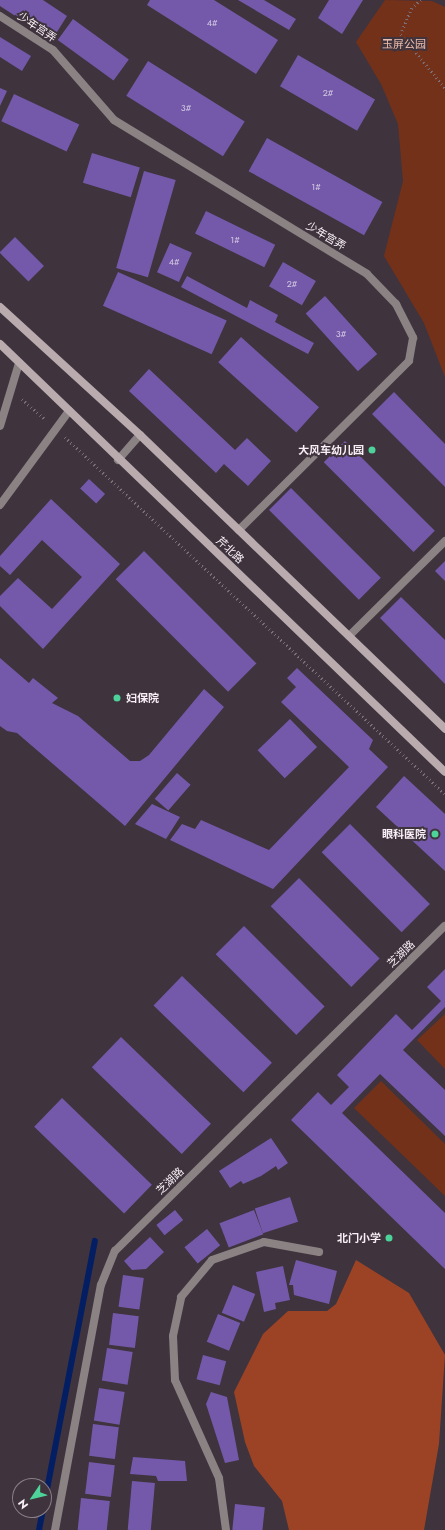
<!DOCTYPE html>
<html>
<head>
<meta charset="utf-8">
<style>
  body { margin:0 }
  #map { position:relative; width:445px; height:1530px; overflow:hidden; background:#3f333d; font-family:Jost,"Noto Sans SC",sans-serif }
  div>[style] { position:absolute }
  .green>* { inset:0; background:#743119 }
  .forest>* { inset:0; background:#9b4324 }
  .stream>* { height:6px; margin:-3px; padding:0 3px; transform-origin:3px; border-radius:3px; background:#041e64 }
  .building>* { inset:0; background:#7459aa; transform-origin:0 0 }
  .path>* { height:2.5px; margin-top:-1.25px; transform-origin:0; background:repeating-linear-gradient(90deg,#7b7079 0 1px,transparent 0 4px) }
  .service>* { height:8px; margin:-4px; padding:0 4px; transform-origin:4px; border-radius:4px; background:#8a8283 }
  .minor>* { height:8px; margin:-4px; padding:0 4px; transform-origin:4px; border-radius:4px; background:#8a8283 }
  .tertiary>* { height:8px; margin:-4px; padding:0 4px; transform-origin:4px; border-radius:4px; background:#8a8283 }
  .secondary>* { height:8px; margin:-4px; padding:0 4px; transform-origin:4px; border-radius:4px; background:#b9abae }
  .dots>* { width:11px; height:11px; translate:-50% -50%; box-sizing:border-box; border:2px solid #3f333d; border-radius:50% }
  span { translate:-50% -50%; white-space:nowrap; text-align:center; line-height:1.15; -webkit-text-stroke:4px #3f333d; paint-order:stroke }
  .number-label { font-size:9px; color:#d7cae3 }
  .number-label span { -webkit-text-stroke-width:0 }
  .street-label { font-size:11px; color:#f8f0f6 }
  .park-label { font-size:11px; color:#f0bead }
  .poi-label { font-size:11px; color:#f8f0f6; font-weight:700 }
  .right { translate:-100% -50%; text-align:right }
  .left { translate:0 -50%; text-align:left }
  .north { position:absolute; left:12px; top:1478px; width:40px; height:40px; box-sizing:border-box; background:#3f333d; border:1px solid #897f87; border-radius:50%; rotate:235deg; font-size:11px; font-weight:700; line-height:16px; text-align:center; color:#f8f0f6 }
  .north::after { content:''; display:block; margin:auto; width:14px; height:18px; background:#4dd39a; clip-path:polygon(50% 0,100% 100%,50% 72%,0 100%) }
</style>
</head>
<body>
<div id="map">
  <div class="green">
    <div style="clip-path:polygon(385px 0,432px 1px,445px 7px,445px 377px,424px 323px,384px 256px,403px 181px,398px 124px,381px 84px,356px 42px)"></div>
    <div style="clip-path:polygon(445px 1014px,445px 1069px,417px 1040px)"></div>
    <div style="clip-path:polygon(381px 1081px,445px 1144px,445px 1196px,354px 1108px)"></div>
  </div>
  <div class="forest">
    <div style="clip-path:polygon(356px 1260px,409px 1293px,445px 1355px,439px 1444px,424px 1530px,289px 1530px,282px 1501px,254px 1466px,245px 1442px,234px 1392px,263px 1334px,288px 1311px,327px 1311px,336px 1304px)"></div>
  </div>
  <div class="stream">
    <div style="left:44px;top:1505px;width:269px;rotate:-79.1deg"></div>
    <div style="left:39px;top:1530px;width:20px;rotate:-79deg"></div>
  </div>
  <div class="building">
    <div style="clip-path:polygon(0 0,43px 0,67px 16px,52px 40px,0 6px)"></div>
    <div style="clip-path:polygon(150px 0,214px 0,278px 40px,256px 74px,147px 5px)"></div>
    <div style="clip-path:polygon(238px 0,264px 0,296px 19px,289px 30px)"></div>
    <div style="clip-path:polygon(329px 0,363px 0,342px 34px,318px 18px)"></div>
    <div style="left:73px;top:19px;width:69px;height:26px;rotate:36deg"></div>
    <div style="clip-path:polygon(0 37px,31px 56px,22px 71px,0 57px)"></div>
    <div style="left:298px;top:55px;width:89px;height:36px;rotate:30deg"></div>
    <div style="left:148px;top:61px;width:114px;height:41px;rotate:32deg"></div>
    <div style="clip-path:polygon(0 88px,7px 91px,0 106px)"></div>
    <div style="left:14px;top:94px;width:72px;height:30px;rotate:25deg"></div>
    <div style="left:267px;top:138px;width:132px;height:38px;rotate:29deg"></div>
    <div style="left:92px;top:153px;width:50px;height:31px;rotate:17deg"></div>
    <div style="left:144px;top:171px;width:33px;height:101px;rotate:16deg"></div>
    <div style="left:206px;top:211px;width:77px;height:25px;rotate:26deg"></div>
    <div style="left:15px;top:237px;width:41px;height:22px;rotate:45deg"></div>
    <div style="left:170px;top:243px;width:24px;height:32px;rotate:24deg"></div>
    <div style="left:283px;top:262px;width:38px;height:28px;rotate:30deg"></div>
    <div style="left:118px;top:272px;width:119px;height:37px;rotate:24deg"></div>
    <div style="clip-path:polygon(187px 276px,247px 308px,250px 300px,278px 315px,275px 322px,314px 343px,308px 354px,181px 287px)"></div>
    <div style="left:325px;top:296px;width:78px;height:26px;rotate:48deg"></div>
    <div style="left:241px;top:337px;width:105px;height:34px;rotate:42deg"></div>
    <div style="clip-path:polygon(149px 369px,235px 450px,247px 438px,271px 461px,248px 486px,224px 464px,216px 473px,129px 391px)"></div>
    <div style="clip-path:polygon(394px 392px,445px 444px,445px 487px,372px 414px)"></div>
    <div style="left:345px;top:441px;width:127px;height:30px;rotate:45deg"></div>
    <div style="left:89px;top:479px;width:22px;height:13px;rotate:43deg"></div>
    <div style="left:291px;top:488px;width:127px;height:31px;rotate:45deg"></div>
    <div style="clip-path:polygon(51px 499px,120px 564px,43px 649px,0 606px,0 596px,18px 578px,52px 609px,82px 577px,42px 540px,10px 575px,0 566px,0 556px)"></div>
    <div style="left:144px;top:551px;width:159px;height:40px;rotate:45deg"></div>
    <div style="clip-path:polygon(445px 561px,445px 581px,435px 571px)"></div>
    <div style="clip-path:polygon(401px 597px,445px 640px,445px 684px,380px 618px)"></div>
    <div style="clip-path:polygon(0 658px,29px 683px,33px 678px,58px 698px,52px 703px,78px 716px,130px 761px,140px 761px,149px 755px,204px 689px,224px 707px,125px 826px,17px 733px,7px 731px,0 726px)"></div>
    <div style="clip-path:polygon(297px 668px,373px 740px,369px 749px,388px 767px,273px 889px,170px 840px,182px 824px,195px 829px,201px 820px,269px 850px,349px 767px,281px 702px,296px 687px,287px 678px)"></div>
    <div style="left:290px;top:719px;width:39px;height:45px;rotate:46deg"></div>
    <div style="left:177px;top:773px;width:18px;height:34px;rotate:41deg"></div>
    <div style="clip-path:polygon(404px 776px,445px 814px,445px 871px,376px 807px)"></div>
    <div style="clip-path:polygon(152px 804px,180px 817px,166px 839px,135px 824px)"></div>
    <div style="left:350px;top:824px;width:113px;height:40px;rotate:45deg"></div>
    <div style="left:299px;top:878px;width:114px;height:40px;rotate:45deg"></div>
    <div style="left:244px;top:926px;width:114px;height:40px;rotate:45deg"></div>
    <div style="clip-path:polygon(445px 969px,445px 1007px,403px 1050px,445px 1090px,445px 1136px,380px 1074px,342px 1113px,445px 1213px,445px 1269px,291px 1120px,318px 1092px,331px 1105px,349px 1087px,337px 1075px,396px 1014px,412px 1030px,441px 1001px,427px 987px)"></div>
    <div style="left:182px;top:976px;width:125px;height:41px;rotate:44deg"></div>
    <div style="left:121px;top:1037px;width:125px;height:42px;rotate:44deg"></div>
    <div style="left:62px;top:1098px;width:125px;height:40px;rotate:44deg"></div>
    <div style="clip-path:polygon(271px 1138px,288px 1163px,278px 1170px,276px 1166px,261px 1176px,243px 1184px,241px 1181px,230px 1188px,219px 1171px)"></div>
    <div style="left:290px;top:1197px;width:26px;height:37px;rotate:72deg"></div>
    <div style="left:175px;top:1210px;width:13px;height:24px;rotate:51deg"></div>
    <div style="left:254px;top:1210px;width:26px;height:37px;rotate:69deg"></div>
    <div style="left:207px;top:1229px;width:21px;height:29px;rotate:51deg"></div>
    <div style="clip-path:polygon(150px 1237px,164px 1252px,146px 1269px,132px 1270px,124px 1261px)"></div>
    <div style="clip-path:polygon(296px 1260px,337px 1271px,329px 1304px,294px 1295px,293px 1285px,289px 1285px)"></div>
    <div style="clip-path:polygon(283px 1266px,290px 1300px,275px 1303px,276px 1309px,264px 1312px,256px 1272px)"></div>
    <div style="left:123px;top:1275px;width:21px;height:32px;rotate:8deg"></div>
    <div style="left:233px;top:1285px;width:24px;height:30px;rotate:22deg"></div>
    <div style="left:113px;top:1313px;width:26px;height:32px;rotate:7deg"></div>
    <div style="left:218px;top:1314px;width:24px;height:30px;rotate:22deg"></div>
    <div style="left:107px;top:1348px;width:26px;height:33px;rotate:9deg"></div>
    <div style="left:203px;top:1355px;width:24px;height:25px;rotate:15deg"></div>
    <div style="left:99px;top:1388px;width:26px;height:33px;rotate:9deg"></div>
    <div style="clip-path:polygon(211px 1392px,227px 1397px,239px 1460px,225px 1463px,206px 1404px)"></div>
    <div style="left:93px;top:1424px;width:26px;height:32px;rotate:7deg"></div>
    <div style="clip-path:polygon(133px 1457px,185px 1461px,187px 1481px,158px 1481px,156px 1476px,130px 1474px)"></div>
    <div style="left:89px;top:1462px;width:26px;height:32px;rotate:7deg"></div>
    <div style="left:132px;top:1481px;width:23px;height:49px;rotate:5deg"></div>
    <div style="left:81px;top:1498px;width:29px;height:32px;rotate:6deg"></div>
    <div style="left:235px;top:1504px;width:30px;height:26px;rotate:6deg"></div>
  </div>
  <div class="path">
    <div style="left:421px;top:0;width:12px;rotate:138deg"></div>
    <div style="left:412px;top:8px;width:28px;rotate:113deg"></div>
    <div style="left:401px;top:34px;width:70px;rotate:50.8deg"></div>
    <div style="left:22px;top:399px;width:32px;rotate:41deg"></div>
    <div style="left:65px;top:437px;width:521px;rotate:43.21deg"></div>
  </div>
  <div class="service">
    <div style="left:0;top:16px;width:63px;rotate:32.7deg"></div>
    <div style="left:53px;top:50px;width:93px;rotate:48.9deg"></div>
    <div style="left:114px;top:120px;width:296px;rotate:31.3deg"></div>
    <div style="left:367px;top:274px;width:42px;rotate:46deg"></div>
    <div style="left:396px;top:304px;width:38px;rotate:63deg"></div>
    <div style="left:413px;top:338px;width:23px;rotate:100deg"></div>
    <div style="left:409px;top:361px;width:240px;rotate:135.2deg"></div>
    <div style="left:0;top:426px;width:66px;rotate:-73.2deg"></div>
    <div style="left:349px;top:636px;width:135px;rotate:-44.7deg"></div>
    <div style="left:226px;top:1530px;width:52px;rotate:-97.7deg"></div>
    <div style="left:219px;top:1478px;width:107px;rotate:-114.2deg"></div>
    <div style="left:175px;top:1380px;width:44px;rotate:-92.6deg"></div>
    <div style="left:173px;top:1336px;width:40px;rotate:-78deg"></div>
    <div style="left:181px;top:1297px;width:48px;rotate:-50deg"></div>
    <div style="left:212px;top:1260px;width:55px;rotate:-19.1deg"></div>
    <div style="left:264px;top:1242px;width:56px;rotate:10.3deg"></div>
  </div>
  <div class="minor">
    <div style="left:55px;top:1530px;width:249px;rotate:-79.4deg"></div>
    <div style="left:101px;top:1285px;width:37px;rotate:-68deg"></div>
    <div style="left:115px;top:1251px;width:463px;rotate:-44.6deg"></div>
  </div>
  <div class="tertiary">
    <div style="left:118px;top:460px;width:33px;rotate:-49deg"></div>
    <div style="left:0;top:505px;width:117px;rotate:-53.7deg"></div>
  </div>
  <div class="secondary">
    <div style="left:0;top:307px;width:190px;rotate:42.4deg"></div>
    <div style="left:140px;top:435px;width:424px;rotate:43.9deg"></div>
    <div style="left:0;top:344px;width:617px;rotate:43.88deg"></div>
  </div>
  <div class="dots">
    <div style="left:372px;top:450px;background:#4dd39a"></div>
    <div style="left:117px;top:698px;background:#4dd39a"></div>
    <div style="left:435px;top:834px;background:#4dd39a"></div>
    <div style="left:389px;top:1238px;background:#4dd39a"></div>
  </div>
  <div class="number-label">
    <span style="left:212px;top:23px">4#</span>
    <span style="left:328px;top:93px">2#</span>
    <span style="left:186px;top:108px">3#</span>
    <span style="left:316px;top:187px">1#</span>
    <span style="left:235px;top:240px">1#</span>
    <span style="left:174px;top:262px">4#</span>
    <span style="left:292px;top:284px">2#</span>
    <span style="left:341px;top:334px">3#</span>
  </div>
  <div class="street-label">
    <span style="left:37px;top:27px;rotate:34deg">少年宫弄</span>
    <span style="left:326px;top:236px;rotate:31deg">少年宫弄</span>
    <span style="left:230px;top:550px;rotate:43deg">芹北路</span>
    <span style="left:401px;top:954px;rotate:-44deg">芝湖路</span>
    <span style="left:170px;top:1181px;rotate:-44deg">芝湖路</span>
  </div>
  <div class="park-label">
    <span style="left:404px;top:44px">玉屏公园</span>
  </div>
  <div class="poi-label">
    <span class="right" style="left:364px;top:450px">大风车幼儿园</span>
    <span class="left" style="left:126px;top:698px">妇保院</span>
    <span class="right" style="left:426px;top:834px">眼科医院</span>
    <span class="right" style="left:381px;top:1238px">北门小学</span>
  </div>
  <div class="north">N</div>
</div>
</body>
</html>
